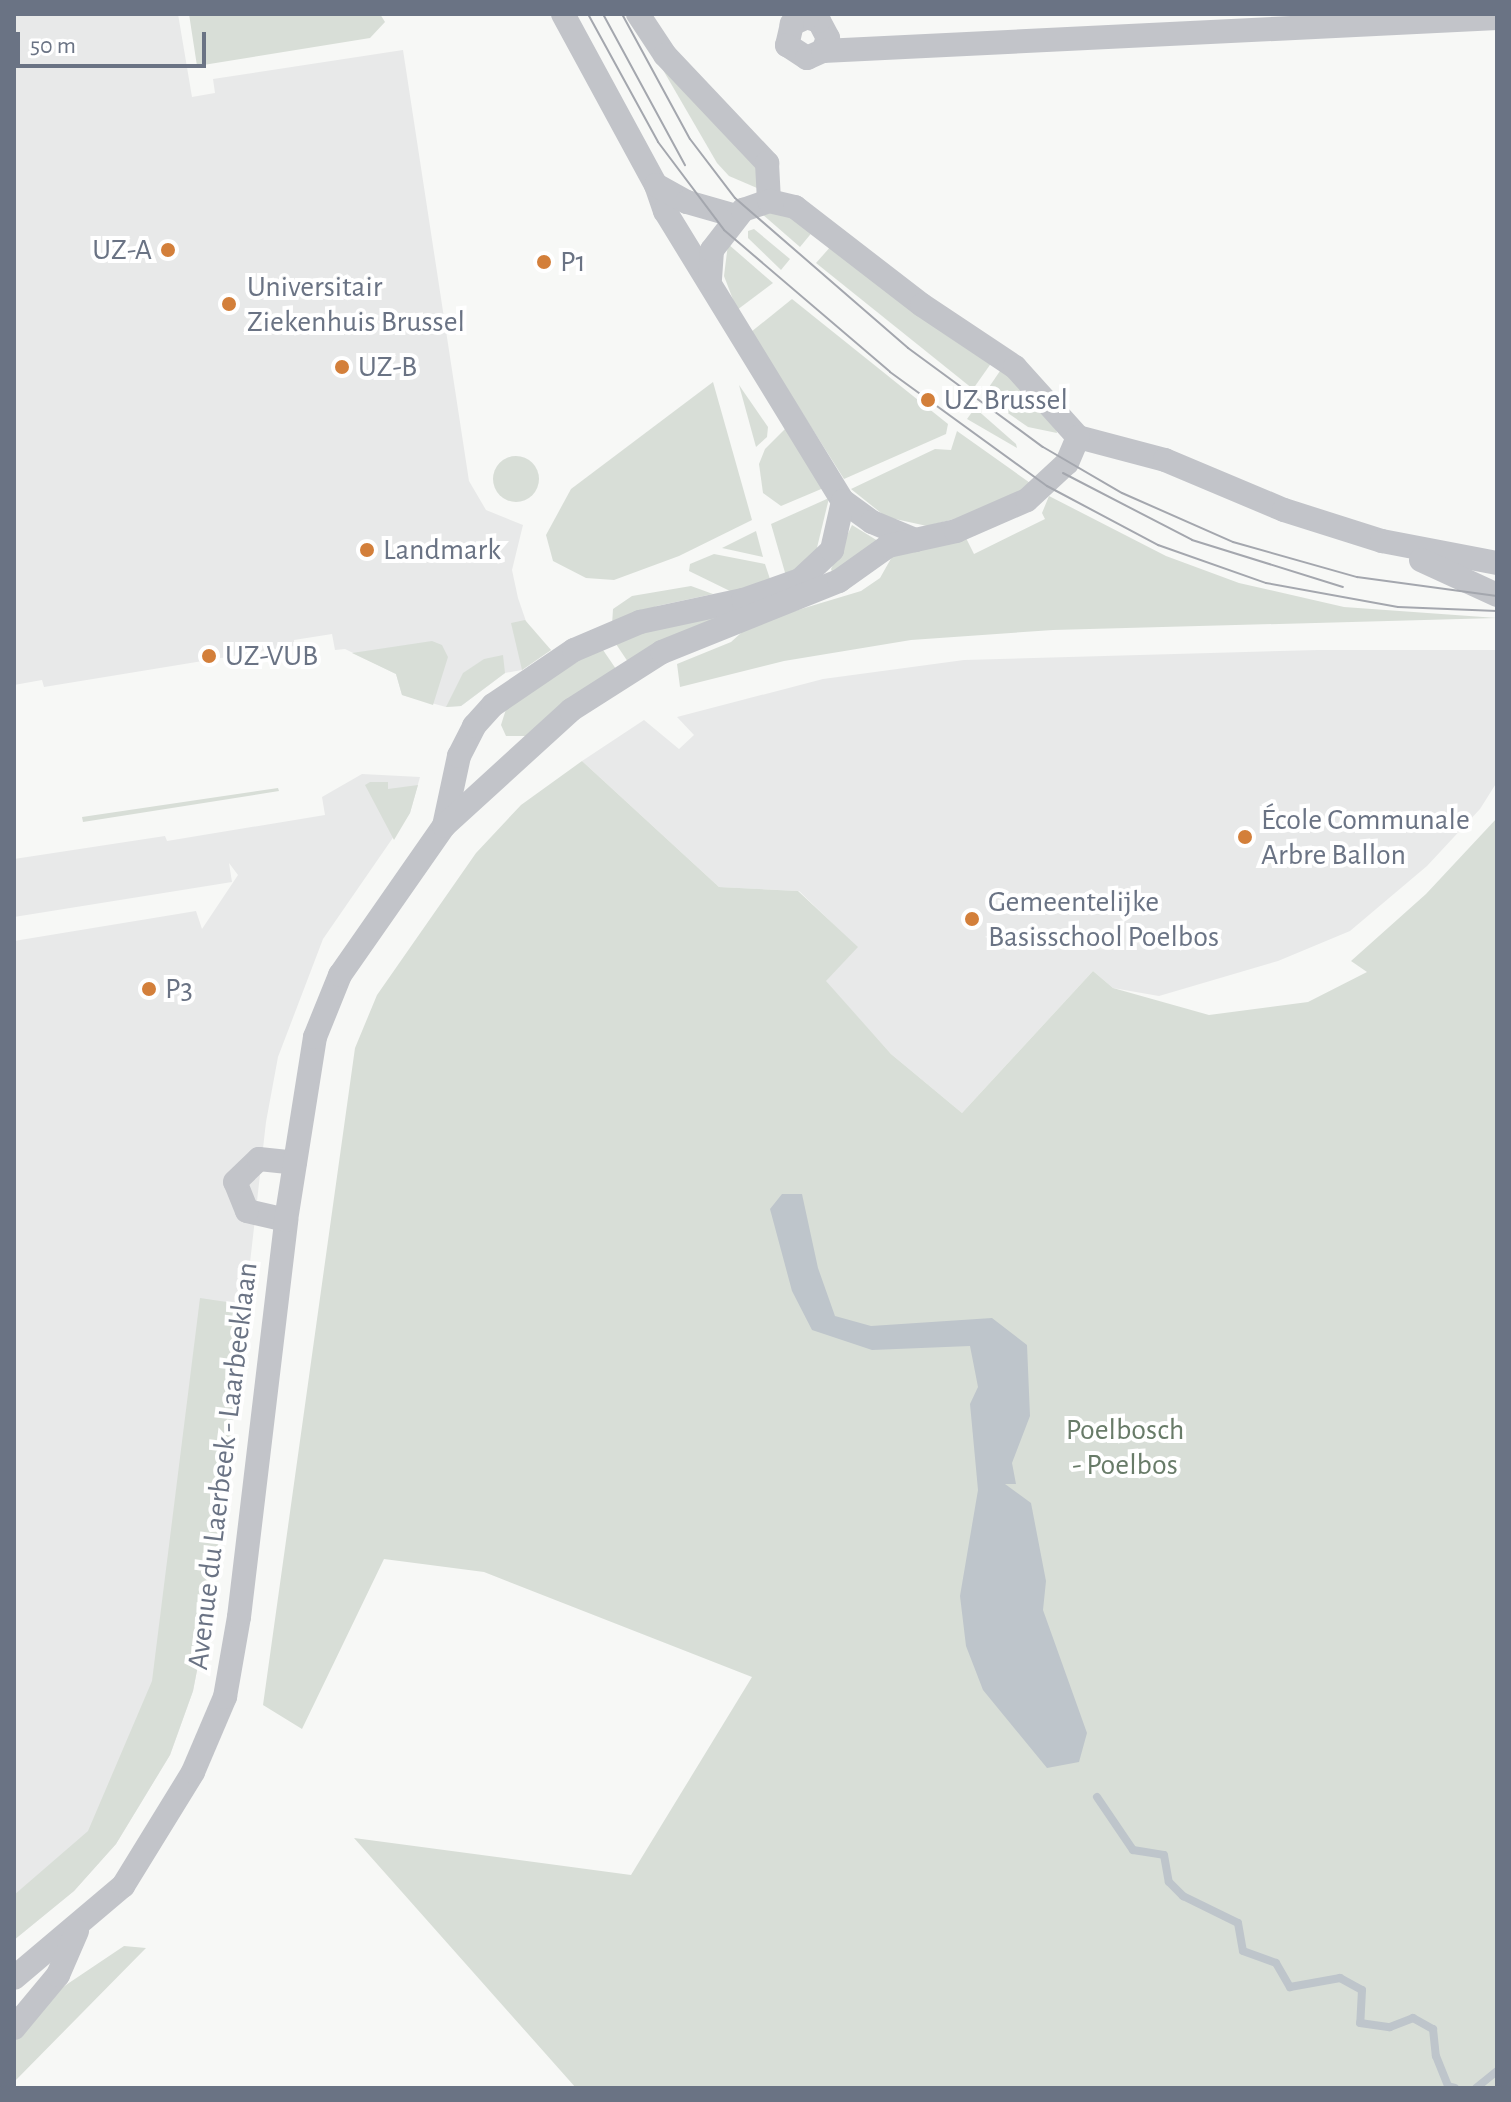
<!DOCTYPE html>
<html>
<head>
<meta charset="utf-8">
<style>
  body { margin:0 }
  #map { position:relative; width:1511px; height:2102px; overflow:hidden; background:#f7f8f6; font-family:"Alegreya Sans",sans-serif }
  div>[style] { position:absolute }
  .built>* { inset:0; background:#e8e9e9 }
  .green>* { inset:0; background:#d8ded7 }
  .round { border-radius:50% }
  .water>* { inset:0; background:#bec5cb }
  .stream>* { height:8px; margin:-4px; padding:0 4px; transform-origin:4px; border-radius:4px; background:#bec5cb }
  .minor>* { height:24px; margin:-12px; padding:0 12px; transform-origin:12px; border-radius:12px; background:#c2c4c9 }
  .tram>* { height:2px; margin:-1px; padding:0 1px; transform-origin:1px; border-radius:1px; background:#a4a7ae }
  .dots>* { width:22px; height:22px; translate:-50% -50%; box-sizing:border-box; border:4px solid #fff; border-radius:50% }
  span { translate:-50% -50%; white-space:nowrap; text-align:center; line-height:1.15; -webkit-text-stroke:8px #fff; paint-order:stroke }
  .poi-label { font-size:30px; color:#6a7384 }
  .right { translate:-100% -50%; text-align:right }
  .left { translate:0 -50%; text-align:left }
  .park-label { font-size:30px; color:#687b68 }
  .street-label { font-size:30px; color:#6a7384 }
  .frame { position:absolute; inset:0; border:16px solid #6a7384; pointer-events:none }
  .scale { position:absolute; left:16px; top:32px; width:190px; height:36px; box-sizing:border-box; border:4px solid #6a7384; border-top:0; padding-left:10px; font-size:24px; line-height:28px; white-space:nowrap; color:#6a7384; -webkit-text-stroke:6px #fff; paint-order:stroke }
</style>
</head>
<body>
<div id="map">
  <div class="built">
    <div style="clip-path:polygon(14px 14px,178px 14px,192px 97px,215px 93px,213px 79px,403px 50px,469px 481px,486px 510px,523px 525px,512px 570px,518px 598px,529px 630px,551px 650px,522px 670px,505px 673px,461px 706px,446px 707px,402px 695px,396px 674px,345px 649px,335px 650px,332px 634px,294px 640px,294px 646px,44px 687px,42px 680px,14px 685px)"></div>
    <div style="clip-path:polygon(1318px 650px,1497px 650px,1497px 782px,1480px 809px,1427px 866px,1350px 931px,1278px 961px,1159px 996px,1113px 988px,1093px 971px,962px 1113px,891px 1054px,825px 981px,857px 947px,799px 891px,719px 887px,582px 761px,644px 720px,679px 749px,694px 735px,677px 717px,823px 679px,964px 660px)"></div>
    <div style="clip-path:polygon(362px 774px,420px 777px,410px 813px,323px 939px,278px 1057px,266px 1122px,213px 1588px,193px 1691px,170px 1755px,116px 1844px,74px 1891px,14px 1940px,14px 941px,196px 911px,202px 929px,238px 875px,229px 863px,232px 882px,14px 917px,14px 859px,165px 836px,167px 841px,325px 815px,322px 797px)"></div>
  </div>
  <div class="green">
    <div style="clip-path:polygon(189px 14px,380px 14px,385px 22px,370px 38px,197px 66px)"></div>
    <div style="clip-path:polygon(641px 32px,760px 165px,757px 188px,729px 176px,717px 163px)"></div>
    <div style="clip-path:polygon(786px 212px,814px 230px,800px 247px,762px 214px)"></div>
    <div style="clip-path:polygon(754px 229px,790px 259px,781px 270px,748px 238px,748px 231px)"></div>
    <div style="clip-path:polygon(728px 244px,773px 283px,737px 310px,724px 276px)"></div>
    <div style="clip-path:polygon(832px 245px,992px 362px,973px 389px,816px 263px)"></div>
    <div style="clip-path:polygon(792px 299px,948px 424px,946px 434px,844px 479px,751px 332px)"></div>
    <div style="clip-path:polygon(1002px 368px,1055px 423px,1057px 433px,1028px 427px,983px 396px)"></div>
    <div style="clip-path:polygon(713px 382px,752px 520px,679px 556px,614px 580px,586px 578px,553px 561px,546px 535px,571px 489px)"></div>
    <div style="clip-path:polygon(739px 385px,768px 427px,767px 437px,756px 447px)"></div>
    <div style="clip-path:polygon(975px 408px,1016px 444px,1017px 448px,967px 419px)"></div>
    <div style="clip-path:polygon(789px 425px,826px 487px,781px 506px,763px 493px,759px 464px,765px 449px)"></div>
    <div style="clip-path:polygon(957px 431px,1033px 485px,974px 514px,927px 526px,886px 517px,851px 489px,935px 449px,951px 450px)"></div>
    <div class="round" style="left:493px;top:456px;width:46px;height:46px"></div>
    <div style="clip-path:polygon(1049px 496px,1166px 556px,1239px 583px,1344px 607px,1497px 618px,1053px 630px,911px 640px,784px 661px,680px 687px,677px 664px,731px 642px,751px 624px,861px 591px,880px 578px,893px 555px,966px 538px,974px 554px,1045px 519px,1042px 513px)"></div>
    <div style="clip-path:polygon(829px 498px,815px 556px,786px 576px,771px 524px)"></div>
    <div style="clip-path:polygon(852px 525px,878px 541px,832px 572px,831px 569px)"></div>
    <div style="clip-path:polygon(756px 531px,763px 557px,722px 548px)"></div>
    <div style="clip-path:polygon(714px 554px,765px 564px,771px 582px,734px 593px,689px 571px,690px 564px)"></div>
    <div style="clip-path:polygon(691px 586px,713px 594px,657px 606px,612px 625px,613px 609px,632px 596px)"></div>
    <div style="clip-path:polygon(731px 611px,628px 662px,614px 641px,642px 630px)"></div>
    <div style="clip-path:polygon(525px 620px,551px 650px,522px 670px,511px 623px)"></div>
    <div style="clip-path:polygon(432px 641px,442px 645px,448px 657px,433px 705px,402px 695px,396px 674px,352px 653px)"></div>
    <div style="clip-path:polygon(601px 647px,616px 669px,526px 736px,506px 736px,501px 725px,507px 706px)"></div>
    <div style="clip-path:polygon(503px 655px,505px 673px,461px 706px,446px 707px,463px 673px,484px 659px)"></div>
    <div style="clip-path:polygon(582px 761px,719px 887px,798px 891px,858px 947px,826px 981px,891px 1054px,962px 1113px,1093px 971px,1113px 988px,1209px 1015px,1308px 1002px,1367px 972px,1351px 961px,1426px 894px,1497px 818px,1497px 2088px,576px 2088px,354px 1838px,631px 1875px,752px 1677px,484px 1572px,384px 1559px,302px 1729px,263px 1705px,355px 1048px,377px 995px,476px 853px,521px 805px)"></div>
    <div style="clip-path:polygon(370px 782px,388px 782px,388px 789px,418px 785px,410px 813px,394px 840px,365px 785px)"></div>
    <div style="clip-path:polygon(278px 788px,279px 791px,83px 822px,82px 817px)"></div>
    <div style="clip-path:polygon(200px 1298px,247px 1305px,213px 1588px,193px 1691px,170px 1755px,116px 1844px,74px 1891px,14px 1940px,14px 1895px,88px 1831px,152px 1681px)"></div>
    <div style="clip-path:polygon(124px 1946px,146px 1948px,14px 2082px,14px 2008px,39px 1992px,54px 1993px)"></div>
  </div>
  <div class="water">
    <div style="clip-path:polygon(782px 1194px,802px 1194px,818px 1268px,835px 1316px,871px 1326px,992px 1318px,1027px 1345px,1030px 1416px,1012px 1463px,1016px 1484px,1005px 1484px,1031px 1503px,1046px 1581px,1043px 1610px,1087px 1733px,1079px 1762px,1047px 1768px,983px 1690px,966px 1646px,960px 1596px,978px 1490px,970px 1404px,978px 1387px,970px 1346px,872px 1350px,812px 1330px,792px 1291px,770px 1209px)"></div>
  </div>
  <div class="stream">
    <div style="left:1097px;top:1797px;width:64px;rotate:55.8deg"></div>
    <div style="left:1133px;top:1850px;width:31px;rotate:9deg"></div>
    <div style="left:1164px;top:1855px;width:27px;rotate:80deg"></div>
    <div style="left:1169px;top:1882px;width:20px;rotate:45deg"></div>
    <div style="left:1183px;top:1896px;width:61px;rotate:26.1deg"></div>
    <div style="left:1238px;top:1923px;width:28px;rotate:80deg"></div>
    <div style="left:1243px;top:1951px;width:35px;rotate:20deg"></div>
    <div style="left:1276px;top:1963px;width:28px;rotate:60deg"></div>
    <div style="left:1290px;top:1987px;width:51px;rotate:-10.2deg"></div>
    <div style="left:1340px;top:1978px;width:25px;rotate:29deg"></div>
    <div style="left:1362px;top:1990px;width:33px;rotate:93deg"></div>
    <div style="left:1360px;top:2023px;width:30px;rotate:8deg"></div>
    <div style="left:1390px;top:2027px;width:25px;rotate:-21deg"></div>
    <div style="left:1413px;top:2018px;width:23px;rotate:29deg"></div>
    <div style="left:1433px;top:2029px;width:27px;rotate:84deg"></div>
    <div style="left:1436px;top:2056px;width:32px;rotate:68deg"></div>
    <div style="left:1448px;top:2086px;width:7px;rotate:16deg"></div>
    <div style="left:1476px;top:2088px;width:27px;rotate:-39deg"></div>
  </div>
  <div class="minor">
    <div style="left:563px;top:14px;width:195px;rotate:61.5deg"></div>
    <div style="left:656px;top:185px;width:28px;rotate:71deg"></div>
    <div style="left:665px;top:211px;width:340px;rotate:58.5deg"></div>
    <div style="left:843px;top:501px;width:36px;rotate:36deg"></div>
    <div style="left:872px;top:522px;width:47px;rotate:22.7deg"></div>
    <div style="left:638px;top:14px;width:49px;rotate:56.6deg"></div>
    <div style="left:665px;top:55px;width:149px;rotate:46.6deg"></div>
    <div style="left:767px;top:163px;width:38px;rotate:87deg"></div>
    <div style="left:823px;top:51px;width:14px;rotate:-69deg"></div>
    <div style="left:828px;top:38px;width:19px;rotate:-118deg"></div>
    <div style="left:819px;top:21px;width:13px;rotate:-162deg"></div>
    <div style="left:807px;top:17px;width:17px;rotate:155deg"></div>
    <div style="left:792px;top:24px;width:22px;rotate:103deg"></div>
    <div style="left:787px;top:45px;width:24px;rotate:33deg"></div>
    <div style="left:807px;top:58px;width:17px;rotate:-24deg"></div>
    <div style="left:823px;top:51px;width:675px;rotate:-2.8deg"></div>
    <div style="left:656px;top:185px;width:35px;rotate:29deg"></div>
    <div style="left:687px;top:202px;width:51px;rotate:15.9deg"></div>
    <div style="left:710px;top:279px;width:29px;rotate:-86deg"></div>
    <div style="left:712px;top:250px;width:51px;rotate:-52.2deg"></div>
    <div style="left:743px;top:210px;width:28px;rotate:-19deg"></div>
    <div style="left:769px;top:201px;width:27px;rotate:13deg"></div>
    <div style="left:795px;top:207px;width:160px;rotate:37.7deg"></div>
    <div style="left:922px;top:305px;width:112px;rotate:33.7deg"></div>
    <div style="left:1015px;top:367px;width:94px;rotate:48deg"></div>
    <div style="left:1078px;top:437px;width:90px;rotate:14.8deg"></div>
    <div style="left:1165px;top:460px;width:129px;rotate:22.8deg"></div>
    <div style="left:1284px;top:510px;width:103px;rotate:17.6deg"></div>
    <div style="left:1382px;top:541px;width:117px;rotate:10.8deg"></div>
    <div style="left:1421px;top:560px;width:84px;rotate:24.7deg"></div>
    <div style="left:444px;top:826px;width:72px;rotate:-77.9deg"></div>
    <div style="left:459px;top:756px;width:34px;rotate:-63deg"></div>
    <div style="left:474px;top:726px;width:28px;rotate:-48deg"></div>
    <div style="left:493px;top:705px;width:98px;rotate:-34.2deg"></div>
    <div style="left:574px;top:650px;width:72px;rotate:-23deg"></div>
    <div style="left:640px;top:622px;width:105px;rotate:-12.1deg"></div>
    <div style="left:743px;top:600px;width:60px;rotate:-19.3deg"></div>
    <div style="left:800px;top:580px;width:44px;rotate:-43.2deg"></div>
    <div style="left:832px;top:550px;width:50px;rotate:-77.3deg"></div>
    <div style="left:286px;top:1220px;width:40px;rotate:-167deg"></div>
    <div style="left:247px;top:1211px;width:31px;rotate:-112deg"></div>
    <div style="left:235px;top:1182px;width:33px;rotate:-44deg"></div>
    <div style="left:259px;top:1159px;width:36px;rotate:6deg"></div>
    <div style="left:14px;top:1978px;width:143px;rotate:-40.2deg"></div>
    <div style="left:123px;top:1886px;width:134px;rotate:-58.4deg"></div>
    <div style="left:193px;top:1772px;width:82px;rotate:-66.9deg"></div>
    <div style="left:225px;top:1697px;width:81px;rotate:-80.1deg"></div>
    <div style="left:239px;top:1617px;width:400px;rotate:-83.2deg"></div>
    <div style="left:286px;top:1220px;width:185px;rotate:-81deg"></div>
    <div style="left:315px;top:1037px;width:67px;rotate:-68deg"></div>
    <div style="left:340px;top:975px;width:182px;rotate:-55.1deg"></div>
    <div style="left:444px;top:826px;width:172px;rotate:-42.4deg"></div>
    <div style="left:571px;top:710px;width:108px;rotate:-32.5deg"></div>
    <div style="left:662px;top:652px;width:191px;rotate:-21.9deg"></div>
    <div style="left:839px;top:581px;width:60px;rotate:-35.5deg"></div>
    <div style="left:888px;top:546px;width:70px;rotate:-12.4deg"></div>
    <div style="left:956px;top:531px;width:77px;rotate:-23.6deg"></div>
    <div style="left:1027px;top:500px;width:54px;rotate:-42.8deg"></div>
    <div style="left:1067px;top:463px;width:28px;rotate:-67deg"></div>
    <div style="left:14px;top:2028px;width:69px;rotate:-50.3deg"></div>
    <div style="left:58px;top:1975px;width:48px;rotate:-66.6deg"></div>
  </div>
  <div class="tram">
    <div style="left:588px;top:14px;width:146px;rotate:61.3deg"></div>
    <div style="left:658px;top:142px;width:110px;rotate:53.1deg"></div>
    <div style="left:724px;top:230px;width:218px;rotate:40.5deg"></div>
    <div style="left:890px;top:372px;width:194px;rotate:36deg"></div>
    <div style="left:1047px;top:486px;width:126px;rotate:28deg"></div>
    <div style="left:1158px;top:545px;width:114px;rotate:19.4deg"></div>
    <div style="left:1266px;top:583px;width:134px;rotate:10.3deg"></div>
    <div style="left:1398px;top:607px;width:99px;rotate:2.3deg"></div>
    <div style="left:603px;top:14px;width:172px;rotate:61.5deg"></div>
    <div style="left:622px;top:14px;width:142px;rotate:61.5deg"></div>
    <div style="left:690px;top:139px;width:74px;rotate:52.7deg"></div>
    <div style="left:735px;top:198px;width:229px;rotate:40.9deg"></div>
    <div style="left:908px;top:348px;width:167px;rotate:36.3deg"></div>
    <div style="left:1043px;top:447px;width:91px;rotate:30.2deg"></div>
    <div style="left:1122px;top:493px;width:121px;rotate:23.8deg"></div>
    <div style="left:1233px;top:542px;width:129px;rotate:15.8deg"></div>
    <div style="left:1357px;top:577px;width:141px;rotate:7.7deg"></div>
    <div style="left:1063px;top:473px;width:145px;rotate:27.4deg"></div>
    <div style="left:1192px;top:540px;width:158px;rotate:17.3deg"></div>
  </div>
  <div class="dots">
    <div style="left:168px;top:250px;background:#d37f3a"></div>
    <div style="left:544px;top:262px;background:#d37f3a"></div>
    <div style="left:229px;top:304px;background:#d37f3a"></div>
    <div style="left:342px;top:367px;background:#d37f3a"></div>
    <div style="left:928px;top:400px;background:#d37f3a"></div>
    <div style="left:367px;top:550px;background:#d37f3a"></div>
    <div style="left:209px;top:656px;background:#d37f3a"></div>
    <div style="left:1245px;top:837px;background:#d37f3a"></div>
    <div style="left:972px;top:919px;background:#d37f3a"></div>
    <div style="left:149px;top:989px;background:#d37f3a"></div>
  </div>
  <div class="poi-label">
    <span class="right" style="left:152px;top:250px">UZ-A</span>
    <span class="left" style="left:560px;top:262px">P1</span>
    <span class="left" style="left:247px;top:304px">Universitair<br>Ziekenhuis Brussel</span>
    <span class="left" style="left:358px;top:367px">UZ-B</span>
    <span class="left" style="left:944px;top:400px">UZ Brussel</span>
    <span class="left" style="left:383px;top:550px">Landmark</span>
    <span class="left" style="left:225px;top:656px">UZ-VUB</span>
    <span class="left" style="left:1261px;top:837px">École Communale<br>Arbre Ballon</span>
    <span class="left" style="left:988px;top:919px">Gemeentelijke<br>Basisschool Poelbos</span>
    <span class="left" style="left:165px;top:989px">P3</span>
  </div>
  <div class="park-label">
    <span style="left:1125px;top:1447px">Poelbosch<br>- Poelbos</span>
  </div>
  <div class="street-label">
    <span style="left:223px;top:1466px;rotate:-83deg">Avenue du Laerbeek - Laarbeeklaan</span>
  </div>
  <div class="frame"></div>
  <div class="scale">50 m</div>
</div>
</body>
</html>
